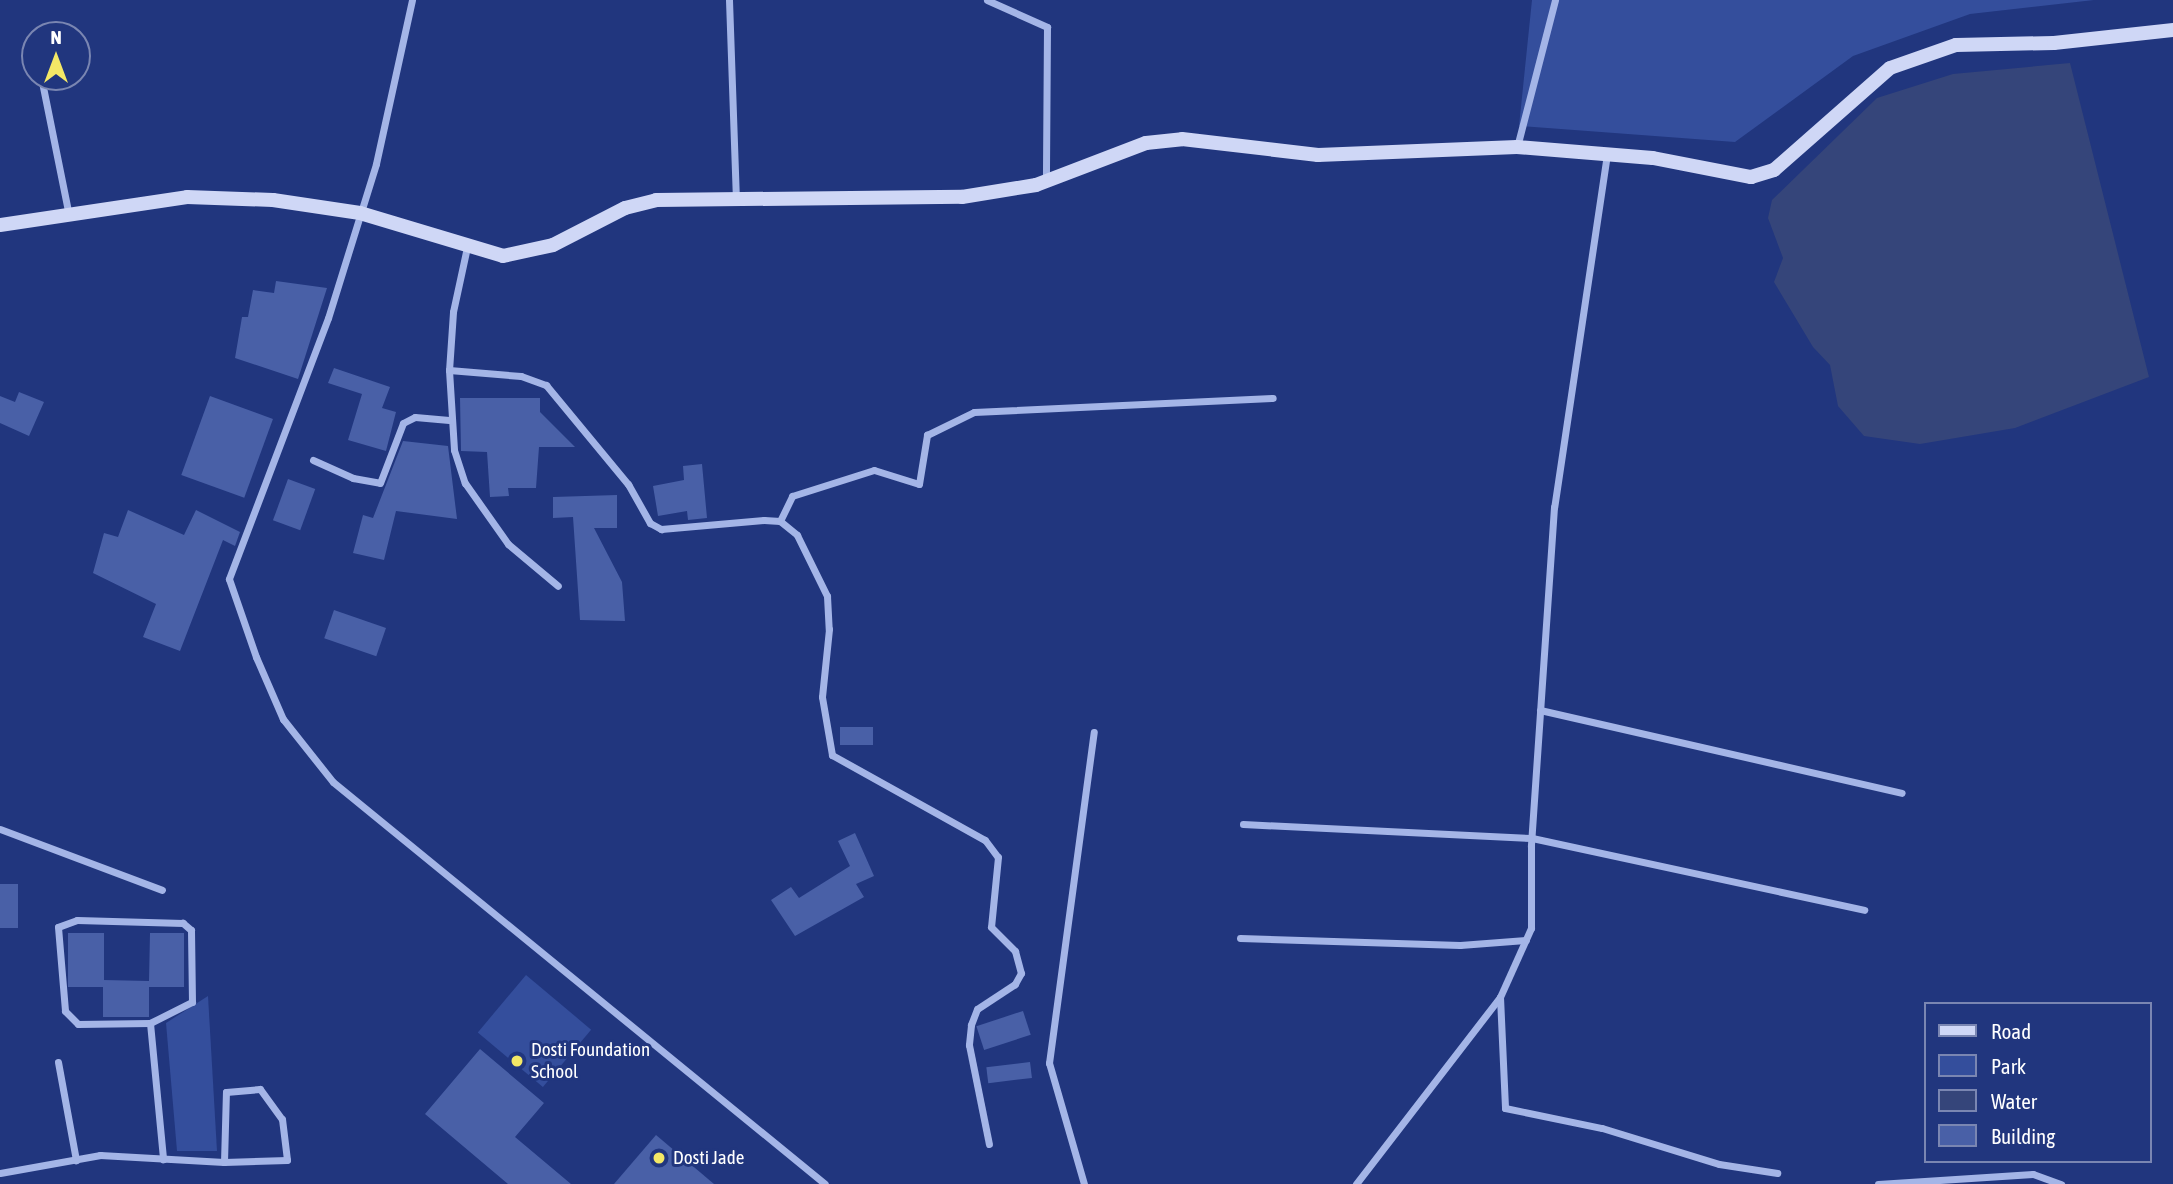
<!DOCTYPE html>
<html>
<head>
<meta charset="utf-8">
<style>
  body { margin:0 }
  #map { position:relative; width:2173px; height:1184px; overflow:hidden; background:#21367e; font-family:"Asap Condensed",sans-serif }
  div>[style] { position:absolute }
  .green>* { inset:0; background:#344e9c; transform-origin:0 0 }
  .water>* { inset:0; background:#35457a }
  .building>* { inset:0; background:#4960a7; transform-origin:0 0 }
  .street>* { height:7px; margin:-3.5px; padding:0 3.5px; transform-origin:3.5px; border-radius:3.5px; background:#a4b5e7 }
  .secondary>* { height:14px; margin:-7px; padding:0 7px; transform-origin:7px; border-radius:7px; background:#cfd7f6 }
  .dots>* { width:19px; height:19px; translate:-50% -50%; box-sizing:border-box; border:4px solid #21367e; border-radius:50% }
  span { translate:-50% -50%; white-space:nowrap; text-align:center; line-height:1.15; -webkit-text-stroke:6px #21367e; paint-order:stroke }
  .poi-label { font-size:19px; color:#fff }
  .left { translate:0 -50%; text-align:left }
  .legend { position:absolute; left:1924px; top:1002px; width:228px; height:161px; box-sizing:border-box; background:#21367e; border:2px solid #7a86b2; margin:0; padding:9px 12px; list-style:none; font-size:21px; color:#fff }
  .legend li { display:flex; align-items:center; gap:14px; height:35px }
  .legend b { width:35px; border:2px solid #7a86b2 }
  .north { position:absolute; left:21px; top:21px; width:70px; height:70px; box-sizing:border-box; background:#21367e; border:2px solid #7a86b2; border-radius:50%; rotate:0deg; font-size:19px; font-weight:700; line-height:28px; text-align:center; color:#fff }
  .north::after { content:''; display:block; margin:auto; width:24px; height:32px; background:#f4e866; clip-path:polygon(50% 0,100% 100%,50% 72%,0 100%) }
</style>
</head>
<body>
<div id="map">
  <div class="green">
    <div style="clip-path:polygon(1532px 0,2094px 0,1970px 14px,1853px 56px,1735px 142px,1519px 126px)"></div>
    <div style="left:526px;top:975px;width:85px;height:75px;rotate:40deg"></div>
    <div style="clip-path:polygon(208px 996px,217px 1151px,177px 1151px,166px 1023px)"></div>
  </div>
  <div class="water">
    <div style="clip-path:polygon(2070px 63px,2149px 377px,2015px 428px,1920px 444px,1864px 436px,1838px 406px,1830px 365px,1813px 347px,1774px 282px,1783px 258px,1768px 218px,1772px 200px,1877px 98px,1953px 74px)"></div>
  </div>
  <div class="building">
    <div style="clip-path:polygon(276px 281px,327px 288px,298px 379px,235px 358px,242px 317px,248px 317px,253px 290px,274px 293px)"></div>
    <div style="clip-path:polygon(334px 368px,390px 387px,382px 408px,396px 412px,386px 451px,348px 440px,362px 394px,328px 383px)"></div>
    <div style="clip-path:polygon(19px 392px,44px 402px,29px 436px,0 423px,0 396px,15px 402px)"></div>
    <div style="left:210px;top:396px;width:67px;height:84px;rotate:20deg"></div>
    <div style="clip-path:polygon(460px 398px,540px 398px,540px 412px,575px 447px,539px 447px,536px 488px,508px 488px,509px 496px,490px 497px,487px 452px,461px 451px)"></div>
    <div style="clip-path:polygon(403px 441px,448px 446px,457px 519px,396px 511px,384px 560px,353px 553px,363px 515px,373px 518px)"></div>
    <div style="clip-path:polygon(702px 464px,707px 518px,688px 520px,687px 511px,658px 516px,653px 486px,684px 480px,683px 466px)"></div>
    <div style="left:288px;top:479px;width:29px;height:44px;rotate:20deg"></div>
    <div style="clip-path:polygon(617px 495px,617px 528px,594px 528px,622px 582px,625px 621px,580px 620px,573px 517px,553px 518px,553px 497px)"></div>
    <div style="clip-path:polygon(128px 510px,184px 535px,196px 510px,240px 532px,235px 546px,223px 540px,180px 651px,143px 637px,156px 604px,93px 573px,104px 533px,118px 537px)"></div>
    <div style="left:334px;top:610px;width:55px;height:30px;rotate:19deg"></div>
    <div style="left:840px;top:727px;width:33px;height:18px"></div>
    <div style="clip-path:polygon(855px 833px,874px 876px,856px 884px,864px 897px,795px 936px,771px 900px,791px 887px,799px 898px,850px 866px,838px 841px)"></div>
    <div style="left:0;top:884px;width:18px;height:44px"></div>
    <div style="left:68px;top:933px;width:36px;height:54px"></div>
    <div style="clip-path:polygon(150px 933px,184px 933px,184px 987px,149px 987px,149px 1017px,103px 1017px,103px 980px,149px 981px)"></div>
    <div style="left:1023px;top:1011px;width:25px;height:49px;rotate:72deg"></div>
    <div style="clip-path:polygon(480px 1049px,544px 1103px,515px 1137px,571px 1184px,508px 1184px,425px 1114px)"></div>
    <div style="left:1030px;top:1062px;width:16px;height:44px;rotate:83deg"></div>
    <div style="clip-path:polygon(656px 1135px,714px 1184px,614px 1184px)"></div>
  </div>
  <div class="street">
    <div style="left:412px;top:0;width:168px;rotate:102.4deg"></div>
    <div style="left:376px;top:164px;width:161px;rotate:107.3deg"></div>
    <div style="left:328px;top:318px;width:279px;rotate:110.8deg"></div>
    <div style="left:229px;top:579px;width:83px;rotate:70.9deg"></div>
    <div style="left:256px;top:657px;width:68px;rotate:66.5deg"></div>
    <div style="left:283px;top:719px;width:80px;rotate:51.6deg"></div>
    <div style="left:333px;top:782px;width:635px;rotate:39.25deg"></div>
    <div style="left:729px;top:0;width:196px;rotate:88deg"></div>
    <div style="left:987px;top:0;width:66px;rotate:24.2deg"></div>
    <div style="left:1047px;top:27px;width:153px;rotate:90.4deg"></div>
    <div style="left:41px;top:77px;width:137px;rotate:78.6deg"></div>
    <div style="left:1517px;top:147px;width:152px;rotate:-75.5deg"></div>
    <div style="left:1607px;top:154px;width:357px;rotate:98.5deg"></div>
    <div style="left:1554px;top:507px;width:340px;rotate:93.9deg"></div>
    <div style="left:1531px;top:846px;width:82px;rotate:90deg"></div>
    <div style="left:1531px;top:928px;width:76px;rotate:114.2deg"></div>
    <div style="left:1500px;top:997px;width:111px;rotate:87.4deg"></div>
    <div style="left:1505px;top:1108px;width:99px;rotate:11.7deg"></div>
    <div style="left:1602px;top:1128px;width:122px;rotate:17.1deg"></div>
    <div style="left:1719px;top:1164px;width:59px;rotate:8.8deg"></div>
    <div style="left:467px;top:247px;width:66px;rotate:102.2deg"></div>
    <div style="left:453px;top:312px;width:58px;rotate:93.9deg"></div>
    <div style="left:449px;top:370px;width:72px;rotate:4.8deg"></div>
    <div style="left:521px;top:376px;width:27px;rotate:20deg"></div>
    <div style="left:546px;top:385px;width:129px;rotate:50.4deg"></div>
    <div style="left:628px;top:484px;width:45px;rotate:60.6deg"></div>
    <div style="left:650px;top:523px;width:13px;rotate:29deg"></div>
    <div style="left:661px;top:529px;width:103px;rotate:-5deg"></div>
    <div style="left:764px;top:520px;width:16px;rotate:4deg"></div>
    <div style="left:780px;top:521px;width:22px;rotate:39deg"></div>
    <div style="left:797px;top:535px;width:68px;rotate:63.8deg"></div>
    <div style="left:827px;top:596px;width:33px;rotate:87deg"></div>
    <div style="left:829px;top:629px;width:68px;rotate:95.9deg"></div>
    <div style="left:822px;top:697px;width:59px;rotate:80.2deg"></div>
    <div style="left:832px;top:755px;width:175px;rotate:29.1deg"></div>
    <div style="left:985px;top:840px;width:21px;rotate:53deg"></div>
    <div style="left:998px;top:857px;width:70px;rotate:95.7deg"></div>
    <div style="left:991px;top:927px;width:34px;rotate:45deg"></div>
    <div style="left:1015px;top:951px;width:23px;rotate:75deg"></div>
    <div style="left:1021px;top:973px;width:13px;rotate:119deg"></div>
    <div style="left:1015px;top:984px;width:45px;rotate:146.7deg"></div>
    <div style="left:977px;top:1009px;width:17px;rotate:111deg"></div>
    <div style="left:971px;top:1025px;width:20px;rotate:96deg"></div>
    <div style="left:969px;top:1045px;width:101px;rotate:78.6deg"></div>
    <div style="left:449px;top:370px;width:80px;rotate:86.4deg"></div>
    <div style="left:454px;top:450px;width:35px;rotate:72deg"></div>
    <div style="left:465px;top:483px;width:75px;rotate:54.8deg"></div>
    <div style="left:508px;top:544px;width:65px;rotate:40deg"></div>
    <div style="left:313px;top:460px;width:44px;rotate:24.2deg"></div>
    <div style="left:353px;top:478px;width:27px;rotate:10deg"></div>
    <div style="left:380px;top:483px;width:64px;rotate:-69deg"></div>
    <div style="left:403px;top:423px;width:13px;rotate:-27deg"></div>
    <div style="left:415px;top:417px;width:37px;rotate:5deg"></div>
    <div style="left:780px;top:521px;width:28px;rotate:-64deg"></div>
    <div style="left:792px;top:496px;width:86px;rotate:-17.6deg"></div>
    <div style="left:874px;top:470px;width:47px;rotate:17.3deg"></div>
    <div style="left:919px;top:484px;width:50px;rotate:-80.7deg"></div>
    <div style="left:927px;top:435px;width:52px;rotate:-26.1deg"></div>
    <div style="left:974px;top:412px;width:299px;rotate:-2.7deg"></div>
    <div style="left:1540px;top:710px;width:371px;rotate:12.9deg"></div>
    <div style="left:1243px;top:824px;width:289px;rotate:2.8deg"></div>
    <div style="left:1532px;top:838px;width:340px;rotate:12.2deg"></div>
    <div style="left:0;top:829px;width:173px;rotate:20.6deg"></div>
    <div style="left:1240px;top:938px;width:220px;rotate:1.8deg"></div>
    <div style="left:1460px;top:945px;width:66px;rotate:-4.3deg"></div>
    <div style="left:150px;top:1023px;width:47px;rotate:-26.6deg"></div>
    <div style="left:192px;top:1002px;width:72px;rotate:-90.8deg"></div>
    <div style="left:191px;top:930px;width:11px;rotate:-139deg"></div>
    <div style="left:183px;top:923px;width:106px;rotate:-178.4deg"></div>
    <div style="left:77px;top:920px;width:20px;rotate:160deg"></div>
    <div style="left:58px;top:927px;width:84px;rotate:85.2deg"></div>
    <div style="left:65px;top:1011px;width:18px;rotate:45deg"></div>
    <div style="left:78px;top:1024px;width:72px;rotate:-0.8deg"></div>
    <div style="left:150px;top:1023px;width:137px;rotate:84.5deg"></div>
    <div style="left:58px;top:1062px;width:100px;rotate:79.6deg"></div>
    <div style="left:0;top:1173px;width:102px;rotate:-10.2deg"></div>
    <div style="left:100px;top:1155px;width:124px;rotate:3.2deg"></div>
    <div style="left:224px;top:1162px;width:70px;rotate:-88.4deg"></div>
    <div style="left:226px;top:1092px;width:34px;rotate:-5deg"></div>
    <div style="left:260px;top:1089px;width:37px;rotate:54deg"></div>
    <div style="left:282px;top:1119px;width:41px;rotate:83deg"></div>
    <div style="left:287px;top:1160px;width:63px;rotate:178.2deg"></div>
    <div style="left:1084px;top:1184px;width:126px;rotate:-106.1deg"></div>
    <div style="left:1049px;top:1063px;width:334px;rotate:-82.3deg"></div>
    <div style="left:1356px;top:1184px;width:235px;rotate:-52.4deg"></div>
    <div style="left:1878px;top:1184px;width:155px;rotate:-3.7deg"></div>
    <div style="left:2033px;top:1174px;width:30px;rotate:20deg"></div>
  </div>
  <div class="secondary">
    <div style="left:0;top:225px;width:189px;rotate:-8.5deg"></div>
    <div style="left:187px;top:197px;width:86px;rotate:2deg"></div>
    <div style="left:273px;top:200px;width:88px;rotate:8.5deg"></div>
    <div style="left:360px;top:213px;width:149px;rotate:16.7deg"></div>
    <div style="left:503px;top:256px;width:51px;rotate:-12.4deg"></div>
    <div style="left:553px;top:245px;width:81px;rotate:-27.2deg"></div>
    <div style="left:625px;top:208px;width:32px;rotate:-14deg"></div>
    <div style="left:656px;top:200px;width:306px;rotate:-0.6deg"></div>
    <div style="left:962px;top:197px;width:75px;rotate:-9.2deg"></div>
    <div style="left:1036px;top:185px;width:118px;rotate:-20.9deg"></div>
    <div style="left:1146px;top:143px;width:36px;rotate:-6deg"></div>
    <div style="left:1182px;top:139px;width:137px;rotate:6.7deg"></div>
    <div style="left:1318px;top:155px;width:199px;rotate:-2.3deg"></div>
    <div style="left:1517px;top:147px;width:136px;rotate:4.6deg"></div>
    <div style="left:1653px;top:158px;width:100px;rotate:11deg"></div>
    <div style="left:1751px;top:177px;width:24px;rotate:-17deg"></div>
    <div style="left:1774px;top:170px;width:154px;rotate:-41.3deg"></div>
    <div style="left:1890px;top:68px;width:70px;rotate:-19.2deg"></div>
    <div style="left:1956px;top:45px;width:98px;rotate:-1.2deg"></div>
    <div style="left:2054px;top:43px;width:120px;rotate:-6.2deg"></div>
  </div>
  <div class="dots">
    <div style="left:517px;top:1061px;background:#f4e866"></div>
    <div style="left:659px;top:1158px;background:#f4e866"></div>
  </div>
  <div class="poi-label">
    <span class="left" style="left:531px;top:1061px">Dosti Foundation<br>School</span>
    <span class="left" style="left:673px;top:1158px">Dosti Jade</span>
  </div>
  <ul class="legend">
  <li><b style="height:9px;background:#cfd7f6"></b>Road</li>
  <li><b style="height:19px;background:#344e9c"></b>Park</li>
  <li><b style="height:19px;background:#35457a"></b>Water</li>
  <li><b style="height:19px;background:#4960a7"></b>Building</li>
  </ul>
  <div class="north">N</div>
</div>
</body>
</html>
